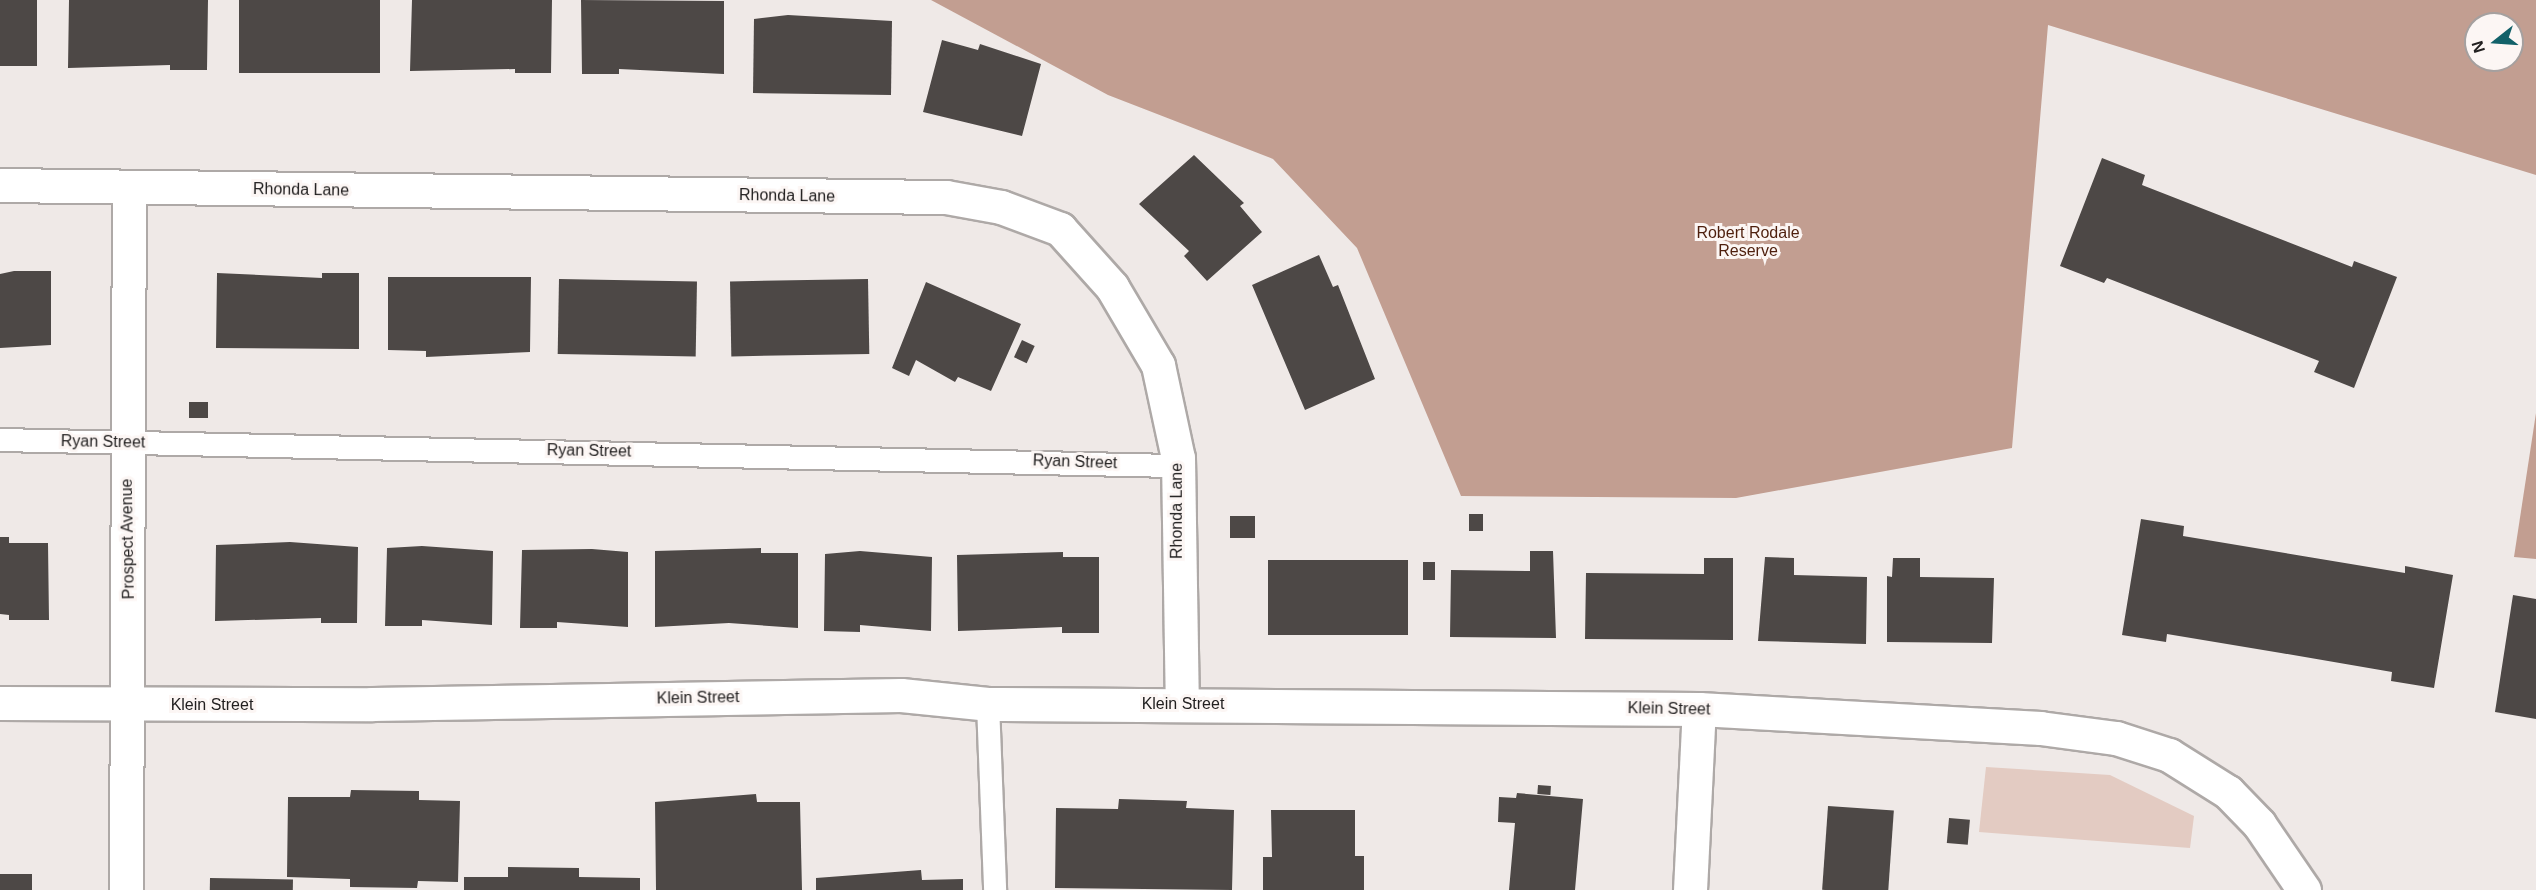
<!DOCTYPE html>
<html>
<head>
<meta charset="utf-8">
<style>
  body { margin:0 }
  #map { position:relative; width:2536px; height:890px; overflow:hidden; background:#efe9e7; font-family:Helvetica,sans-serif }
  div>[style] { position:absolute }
  .green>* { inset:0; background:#e3cbc2 }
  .forest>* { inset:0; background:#c29e91 }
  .building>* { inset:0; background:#4d4846; transform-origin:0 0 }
  .roads { filter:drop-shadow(2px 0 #aea9a7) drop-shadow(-2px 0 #aea9a7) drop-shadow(0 2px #aea9a7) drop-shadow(0 -2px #aea9a7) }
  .lane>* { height:22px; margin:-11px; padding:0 11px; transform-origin:11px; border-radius:11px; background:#fff }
  .street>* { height:33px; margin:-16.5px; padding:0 16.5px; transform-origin:16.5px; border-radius:16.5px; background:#fff }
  span { translate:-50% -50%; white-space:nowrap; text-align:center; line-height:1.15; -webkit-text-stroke:6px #fcf6f4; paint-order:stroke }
  .street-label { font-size:16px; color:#222020 }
  .park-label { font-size:16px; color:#4e1f0d }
  .north { position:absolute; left:2464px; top:12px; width:60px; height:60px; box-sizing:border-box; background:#fcf6f4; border:2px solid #a5a09f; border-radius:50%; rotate:253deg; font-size:16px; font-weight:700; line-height:24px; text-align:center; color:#222020 }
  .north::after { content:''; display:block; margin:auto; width:21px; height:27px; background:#126169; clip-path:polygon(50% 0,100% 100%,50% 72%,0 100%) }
</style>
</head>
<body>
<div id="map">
  <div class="green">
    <div style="clip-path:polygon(1986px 767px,2110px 775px,2194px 816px,2190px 848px,1979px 832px)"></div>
  </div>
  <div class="forest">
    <div style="clip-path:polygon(evenodd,931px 0,2536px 0,2536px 175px,2048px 25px,2012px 448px,1736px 498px,1461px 496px,1357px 248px,1273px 159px,1108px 95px,931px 0,2476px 24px,2512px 24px,2512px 60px,2476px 60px,2476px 24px)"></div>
    <div style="clip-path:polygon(2536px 413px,2536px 559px,2514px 557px)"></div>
  </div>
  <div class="building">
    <div style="left:0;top:0;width:37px;height:66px"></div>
    <div style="clip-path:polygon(69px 0,208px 0,207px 70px,170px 70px,170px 65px,68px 68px)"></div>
    <div style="left:239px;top:0;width:141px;height:73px"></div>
    <div style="clip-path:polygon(412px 0,552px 0,551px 73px,515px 73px,515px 69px,410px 71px)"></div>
    <div style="clip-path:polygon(581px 0,724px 1px,724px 74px,619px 69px,619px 74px,582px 74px)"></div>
    <div style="clip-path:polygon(788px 15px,892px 21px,891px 95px,753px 93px,754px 19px)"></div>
    <div style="clip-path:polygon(942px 40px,978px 50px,980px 44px,1041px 64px,1022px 136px,923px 112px)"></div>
    <div style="clip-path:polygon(1194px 155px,1244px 203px,1240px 206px,1262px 232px,1207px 281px,1184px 256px,1189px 251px,1139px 204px)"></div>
    <div style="clip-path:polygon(2102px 158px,2145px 175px,2142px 185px,2352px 267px,2354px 261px,2397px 277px,2354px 388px,2314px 372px,2319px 361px,2107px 278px,2104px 283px,2060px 266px)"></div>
    <div style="clip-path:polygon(1319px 255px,1333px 287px,1338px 285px,1375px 379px,1305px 410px,1252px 285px)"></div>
    <div style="clip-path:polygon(14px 271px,51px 271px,51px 345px,0 348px,0 274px)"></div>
    <div style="clip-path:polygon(217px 273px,322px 278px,322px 273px,359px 273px,359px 349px,216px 348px)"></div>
    <div style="clip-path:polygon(388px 277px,531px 277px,530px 352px,426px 357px,426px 351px,388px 350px)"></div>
    <div style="left:559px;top:279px;width:138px;height:75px;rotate:1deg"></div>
    <div style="left:868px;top:279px;width:75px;height:138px;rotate:89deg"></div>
    <div style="clip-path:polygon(926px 282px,1021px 324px,991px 391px,958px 377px,955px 382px,916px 360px,909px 376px,892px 368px)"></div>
    <div style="left:1022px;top:340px;width:14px;height:19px;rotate:25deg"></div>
    <div style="left:208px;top:402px;width:16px;height:19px;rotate:90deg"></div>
    <div style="left:1483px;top:514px;width:17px;height:14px;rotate:90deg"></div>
    <div style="left:1230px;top:516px;width:25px;height:22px"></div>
    <div style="clip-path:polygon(2141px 519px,2184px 526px,2183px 536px,2405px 573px,2405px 566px,2453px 575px,2434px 688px,2391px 681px,2392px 672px,2281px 653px,2167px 634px,2166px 642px,2122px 635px)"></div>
    <div style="clip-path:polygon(0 537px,9px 537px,9px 543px,48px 543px,49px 620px,9px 620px,9px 615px,0 614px)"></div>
    <div style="clip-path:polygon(290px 542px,358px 547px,357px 623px,321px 623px,321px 618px,215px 621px,216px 545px)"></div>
    <div style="clip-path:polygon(422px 546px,493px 551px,492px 625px,422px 620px,422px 626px,385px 626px,387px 548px)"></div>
    <div style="clip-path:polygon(761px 548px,761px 553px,798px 553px,798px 628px,729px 623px,655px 627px,655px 551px)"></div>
    <div style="clip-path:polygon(592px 549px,628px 552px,628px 627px,557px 622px,557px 628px,520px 628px,522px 550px)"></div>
    <div style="clip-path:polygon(860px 551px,932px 557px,931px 631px,860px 625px,860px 632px,824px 631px,825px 554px)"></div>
    <div style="clip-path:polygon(1530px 551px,1553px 551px,1556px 638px,1450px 637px,1451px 570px,1530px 571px)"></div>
    <div style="clip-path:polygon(1063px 552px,1063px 557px,1099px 557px,1099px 633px,1062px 633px,1062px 627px,958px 631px,957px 555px)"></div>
    <div style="clip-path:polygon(1765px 557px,1794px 558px,1794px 575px,1867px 577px,1866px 644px,1758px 641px)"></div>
    <div style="clip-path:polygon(1704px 558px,1733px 558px,1733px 640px,1585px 639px,1586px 573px,1704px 574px)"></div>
    <div style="clip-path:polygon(1893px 558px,1920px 558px,1920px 577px,1994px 578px,1992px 643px,1887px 642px,1887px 576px,1892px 577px)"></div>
    <div style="left:1268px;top:560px;width:140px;height:75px"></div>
    <div style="left:1423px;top:562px;width:12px;height:18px"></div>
    <div style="clip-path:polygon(2513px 595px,2536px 599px,2536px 719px,2495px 712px)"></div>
    <div style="left:1538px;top:785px;width:13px;height:9px;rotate:4deg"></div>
    <div style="clip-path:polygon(351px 790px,419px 791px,419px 800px,460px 801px,458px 882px,418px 881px,417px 888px,350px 887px,350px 879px,287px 877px,288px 797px,350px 797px)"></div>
    <div style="clip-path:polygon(1517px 793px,1583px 799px,1575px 890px,1509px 890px,1515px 823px,1498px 822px,1499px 797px,1516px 798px)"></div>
    <div style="clip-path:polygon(756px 794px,757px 802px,800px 802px,802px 890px,656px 890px,655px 802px)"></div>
    <div style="clip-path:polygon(1119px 799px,1187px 801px,1186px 808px,1234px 810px,1232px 890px,1055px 888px,1056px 808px,1118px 809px)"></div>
    <div style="left:1828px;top:806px;width:66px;height:84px;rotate:4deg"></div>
    <div style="clip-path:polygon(1271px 810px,1355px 810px,1355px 856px,1364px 856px,1364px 890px,1263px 890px,1263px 857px,1272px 857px)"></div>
    <div style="left:1949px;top:818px;width:21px;height:25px;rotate:5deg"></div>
    <div style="clip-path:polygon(508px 867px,579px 868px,579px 877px,640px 878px,640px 890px,464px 890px,464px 877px,508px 877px)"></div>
    <div style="clip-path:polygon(921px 870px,922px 880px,963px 879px,963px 890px,816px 890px,816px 878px)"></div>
    <div style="left:0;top:874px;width:32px;height:16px"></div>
    <div style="left:210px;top:878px;width:83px;height:12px;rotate:1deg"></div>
  </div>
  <div class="roads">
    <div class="lane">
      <div style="left:0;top:440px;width:1177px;rotate:1.27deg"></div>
      <div style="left:988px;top:704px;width:186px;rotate:87.8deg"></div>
    </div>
    <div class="street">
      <div style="left:0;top:185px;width:946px;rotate:0.73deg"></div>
      <div style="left:946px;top:197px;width:56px;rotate:10.3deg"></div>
      <div style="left:1001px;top:207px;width:63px;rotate:20.4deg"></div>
      <div style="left:1060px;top:229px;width:78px;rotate:48.1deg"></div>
      <div style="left:1112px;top:287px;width:91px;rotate:59.5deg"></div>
      <div style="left:1158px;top:365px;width:95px;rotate:77.9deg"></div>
      <div style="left:1178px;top:458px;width:246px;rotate:89.1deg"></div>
      <div style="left:0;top:703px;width:372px;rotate:0.2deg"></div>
      <div style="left:372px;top:704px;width:529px;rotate:-0.97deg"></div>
      <div style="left:901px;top:695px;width:87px;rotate:5.9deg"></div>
      <div style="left:988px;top:704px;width:711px;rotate:0.4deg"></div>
      <div style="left:1699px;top:709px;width:342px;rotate:3.2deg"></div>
      <div style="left:2040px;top:728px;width:77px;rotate:7.5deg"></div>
      <div style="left:2116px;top:738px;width:56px;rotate:17.8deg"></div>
      <div style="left:2169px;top:755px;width:70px;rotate:32.1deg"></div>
      <div style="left:2228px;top:792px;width:45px;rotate:45.9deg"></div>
      <div style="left:2259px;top:824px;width:80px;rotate:55.7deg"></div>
      <div style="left:126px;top:890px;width:702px;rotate:-89.76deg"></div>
      <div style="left:1690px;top:890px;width:181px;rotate:-87.2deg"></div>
    </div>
  </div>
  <div class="street-label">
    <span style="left:301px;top:190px;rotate:1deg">Rhonda Lane</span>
    <span style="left:787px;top:196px;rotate:1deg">Rhonda Lane</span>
    <span style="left:103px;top:442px;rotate:1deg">Ryan Street</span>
    <span style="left:589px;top:451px;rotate:1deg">Ryan Street</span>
    <span style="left:1075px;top:462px;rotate:2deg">Ryan Street</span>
    <span style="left:1177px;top:511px;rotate:-90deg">Rhonda Lane</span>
    <span style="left:128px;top:539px;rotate:-91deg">Prospect Avenue</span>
    <span style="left:698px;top:698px;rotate:-1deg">Klein Street</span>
    <span style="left:1183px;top:704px">Klein Street</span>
    <span style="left:212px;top:705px">Klein Street</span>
    <span style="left:1669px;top:709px;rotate:1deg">Klein Street</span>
  </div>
  <div class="park-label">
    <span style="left:1748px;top:242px">Robert Rodale<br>Reserve</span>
  </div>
  <div class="north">N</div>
</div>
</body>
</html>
